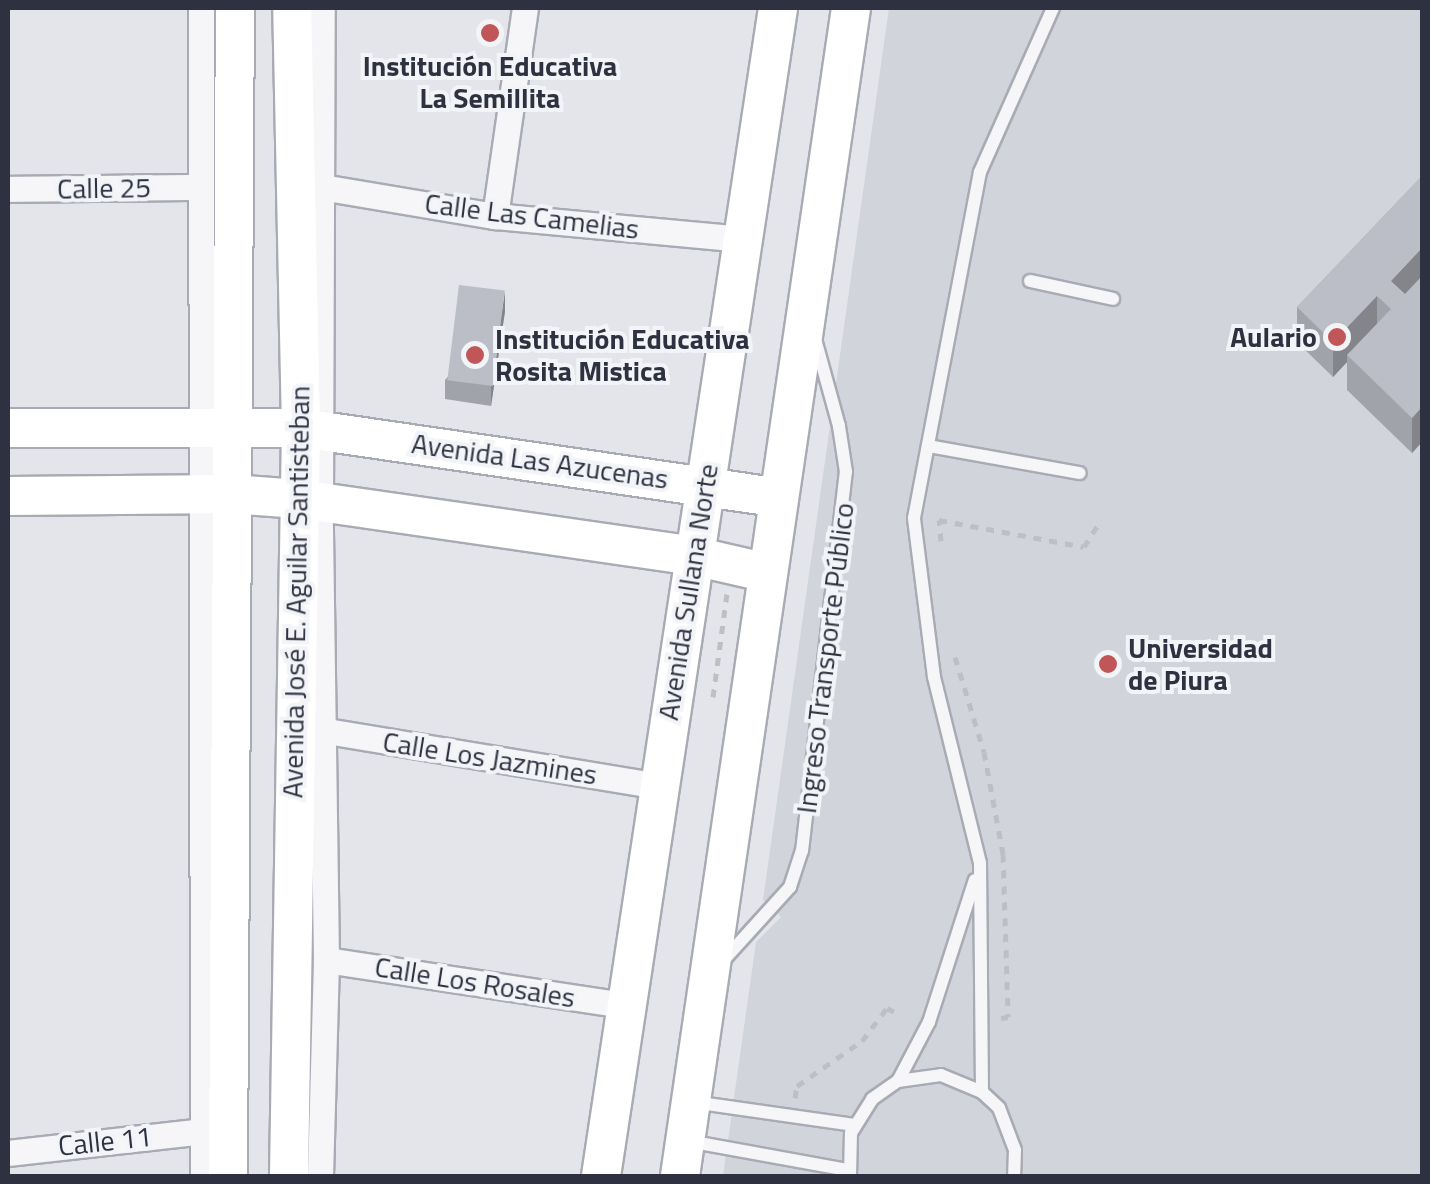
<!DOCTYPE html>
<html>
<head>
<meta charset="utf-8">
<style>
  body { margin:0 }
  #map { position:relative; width:1430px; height:1184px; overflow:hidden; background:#e3e5ea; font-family:"Titillium Web",sans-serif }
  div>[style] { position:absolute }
  .built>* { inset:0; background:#d1d4db }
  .path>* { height:5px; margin-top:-2.5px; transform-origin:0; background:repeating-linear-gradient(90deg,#bebfc4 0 8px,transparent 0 16px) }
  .roads { filter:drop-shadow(2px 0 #a9abb4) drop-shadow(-2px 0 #a9abb4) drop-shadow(0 2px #a9abb4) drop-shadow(0 -2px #a9abb4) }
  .lane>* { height:12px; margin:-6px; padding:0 6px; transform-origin:6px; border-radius:6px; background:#f6f6f8 }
  .street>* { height:25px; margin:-12.5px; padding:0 12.5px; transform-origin:12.5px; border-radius:12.5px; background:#f6f6f8 }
  .secondary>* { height:38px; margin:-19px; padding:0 19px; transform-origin:19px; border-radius:19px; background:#fff }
  .wall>* { inset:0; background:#a1a3aa }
  .shaded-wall>* { inset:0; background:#83858b }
  .building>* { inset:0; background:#bbbec6; transform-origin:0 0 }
  .dots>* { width:28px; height:28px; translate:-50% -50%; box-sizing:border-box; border:5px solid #f3f4f7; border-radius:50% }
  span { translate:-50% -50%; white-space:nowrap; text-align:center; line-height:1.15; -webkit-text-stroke:8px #f3f4f7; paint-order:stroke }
  .poi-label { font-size:28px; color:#2d3140; font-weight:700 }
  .right { translate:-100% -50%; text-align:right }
  .left { translate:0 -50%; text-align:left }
  .street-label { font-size:28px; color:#2d3140 }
  .frame { position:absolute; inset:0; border:10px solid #2d3140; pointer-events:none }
</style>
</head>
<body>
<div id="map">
  <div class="built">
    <div style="clip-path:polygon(889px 8px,1422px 8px,1422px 1176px,723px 1176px,756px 942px,781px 917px,763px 900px)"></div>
  </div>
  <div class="path">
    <div style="left:941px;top:541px;width:21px;rotate:-95deg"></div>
    <div style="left:939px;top:520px;width:147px;rotate:10.5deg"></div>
    <div style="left:1084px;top:547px;width:32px;rotate:-58deg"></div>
    <div style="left:955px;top:657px;width:99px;rotate:73deg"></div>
    <div style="left:984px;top:752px;width:104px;rotate:79.4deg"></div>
    <div style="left:1003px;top:854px;width:163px;rotate:88.2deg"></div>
    <div style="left:1008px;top:1017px;width:7px;rotate:172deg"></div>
    <div style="left:713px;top:697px;width:104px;rotate:-82.3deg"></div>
    <div style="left:795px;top:1098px;width:12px;rotate:-81deg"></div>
    <div style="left:797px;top:1086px;width:79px;rotate:-34.7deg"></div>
    <div style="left:862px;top:1041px;width:41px;rotate:-52.9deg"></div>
    <div style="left:887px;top:1008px;width:13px;rotate:27deg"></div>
  </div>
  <div class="roads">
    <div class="lane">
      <div style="left:1030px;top:281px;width:85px;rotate:12.2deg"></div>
      <div style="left:928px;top:446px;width:154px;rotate:10.1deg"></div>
      <div style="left:721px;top:963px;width:103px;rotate:-47.8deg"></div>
      <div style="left:790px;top:887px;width:38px;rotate:-72deg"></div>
      <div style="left:802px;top:851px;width:382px;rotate:-83.4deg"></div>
      <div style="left:846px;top:472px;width:47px;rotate:-98.7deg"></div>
      <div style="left:839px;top:426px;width:90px;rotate:-105.4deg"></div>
      <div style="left:898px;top:1081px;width:67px;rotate:-62.3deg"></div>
      <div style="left:929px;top:1022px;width:149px;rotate:-72.1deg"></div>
      <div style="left:982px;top:1092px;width:229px;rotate:-90.5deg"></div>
      <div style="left:980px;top:863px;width:192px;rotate:-103.9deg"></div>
      <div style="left:934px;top:677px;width:160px;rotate:-97.2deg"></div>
      <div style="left:914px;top:518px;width:352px;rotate:-79.2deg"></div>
      <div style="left:980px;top:172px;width:180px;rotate:-66deg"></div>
      <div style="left:693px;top:1102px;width:163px;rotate:8.1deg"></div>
      <div style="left:688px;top:1141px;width:163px;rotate:10.3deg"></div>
      <div style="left:850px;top:1176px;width:43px;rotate:-88.7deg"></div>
      <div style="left:851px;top:1133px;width:40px;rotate:-58deg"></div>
      <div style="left:872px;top:1099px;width:32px;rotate:-35deg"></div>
      <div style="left:898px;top:1081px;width:43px;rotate:-7.9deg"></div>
      <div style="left:941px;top:1075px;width:44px;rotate:22.5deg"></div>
      <div style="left:982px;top:1092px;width:23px;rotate:43deg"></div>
      <div style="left:999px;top:1108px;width:45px;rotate:69.1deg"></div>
      <div style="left:1015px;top:1150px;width:26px;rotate:92deg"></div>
    </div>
    <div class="street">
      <div style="left:201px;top:8px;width:1168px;rotate:89.9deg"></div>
      <div style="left:321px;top:187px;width:176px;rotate:9.5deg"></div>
      <div style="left:495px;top:216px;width:250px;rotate:5.3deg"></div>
      <div style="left:8px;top:189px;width:193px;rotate:-0.6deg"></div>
      <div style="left:495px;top:216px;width:210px;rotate:-81.8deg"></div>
      <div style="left:321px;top:730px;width:343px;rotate:9.4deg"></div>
      <div style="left:326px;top:960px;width:301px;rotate:8.6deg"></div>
      <div style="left:8px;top:1153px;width:196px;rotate:-6.4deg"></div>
      <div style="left:320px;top:1176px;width:216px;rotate:-88.4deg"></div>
      <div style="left:326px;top:960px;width:458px;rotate:-90.8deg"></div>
      <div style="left:320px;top:502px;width:494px;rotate:-89.8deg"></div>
    </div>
    <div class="secondary">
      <div style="left:8px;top:428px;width:293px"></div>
      <div style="left:301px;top:428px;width:483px;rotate:8.3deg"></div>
      <div style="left:8px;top:496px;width:223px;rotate:-0.5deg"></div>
      <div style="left:231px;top:494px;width:68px;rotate:4.2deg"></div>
      <div style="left:299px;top:499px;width:399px;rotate:8.2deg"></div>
      <div style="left:694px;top:556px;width:76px;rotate:12.9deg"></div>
      <div style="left:228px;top:1176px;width:1168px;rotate:-89.66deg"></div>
      <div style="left:289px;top:1176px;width:748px;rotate:-89.08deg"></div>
      <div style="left:301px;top:428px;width:420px;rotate:-91.2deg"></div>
      <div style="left:601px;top:1176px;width:1181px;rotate:-81.38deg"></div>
      <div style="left:680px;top:1176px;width:1180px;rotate:-81.67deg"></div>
    </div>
  </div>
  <div class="wall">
    <div style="clip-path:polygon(1422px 176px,1422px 442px,1412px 453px,1347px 390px,1347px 362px,1333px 377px,1297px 342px,1297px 307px)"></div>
    <div style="clip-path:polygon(505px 311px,491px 406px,445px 399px,445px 380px)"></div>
  </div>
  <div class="shaded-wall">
    <div style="clip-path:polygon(1422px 248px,1422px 283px,1391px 316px,1391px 281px)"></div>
    <div style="clip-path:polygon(505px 291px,505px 311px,491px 406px,491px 386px)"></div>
    <div style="clip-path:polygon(1377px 296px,1377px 331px,1347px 355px,1347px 362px,1333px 377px,1333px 342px)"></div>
    <div style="clip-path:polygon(1422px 407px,1422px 442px,1412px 453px,1412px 418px)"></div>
  </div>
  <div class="building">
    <div style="clip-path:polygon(1422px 176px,1422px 248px,1391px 281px,1405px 294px,1422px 276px,1422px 407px,1412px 418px,1347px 355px,1391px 309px,1377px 296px,1333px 342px,1297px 307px)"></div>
    <div style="left:459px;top:285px;width:46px;height:96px;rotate:7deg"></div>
  </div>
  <div class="dots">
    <div style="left:490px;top:33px;background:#c15658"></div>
    <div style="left:1337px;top:337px;background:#c15658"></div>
    <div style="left:475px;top:355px;background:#c15658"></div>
    <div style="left:1108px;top:664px;background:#c15658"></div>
  </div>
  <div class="poi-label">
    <span style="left:490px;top:82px">Institución Educativa<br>La Semillita</span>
    <span class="right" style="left:1317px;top:337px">Aulario</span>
    <span class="left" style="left:495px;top:355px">Institución Educativa<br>Rosita Mistica</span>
    <span class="left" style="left:1128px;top:664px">Universidad<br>de Piura</span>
  </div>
  <div class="street-label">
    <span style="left:104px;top:188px;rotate:-1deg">Calle 25</span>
    <span style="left:532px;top:216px;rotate:7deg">Calle Las Camelias</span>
    <span style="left:540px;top:461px;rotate:8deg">Avenida Las Azucenas</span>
    <span style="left:296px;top:592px;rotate:-89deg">Avenida José E. Aguilar Santisteban</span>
    <span style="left:688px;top:592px;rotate:-81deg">Avenida Sullana Norte</span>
    <span style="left:825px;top:658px;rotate:-83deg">Ingreso Transporte Público</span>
    <span style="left:490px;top:758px;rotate:9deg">Calle Los Jazmines</span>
    <span style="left:475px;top:982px;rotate:9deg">Calle Los Rosales</span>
    <span style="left:105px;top:1141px;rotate:-6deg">Calle 11</span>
  </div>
  <div class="frame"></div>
</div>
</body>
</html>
